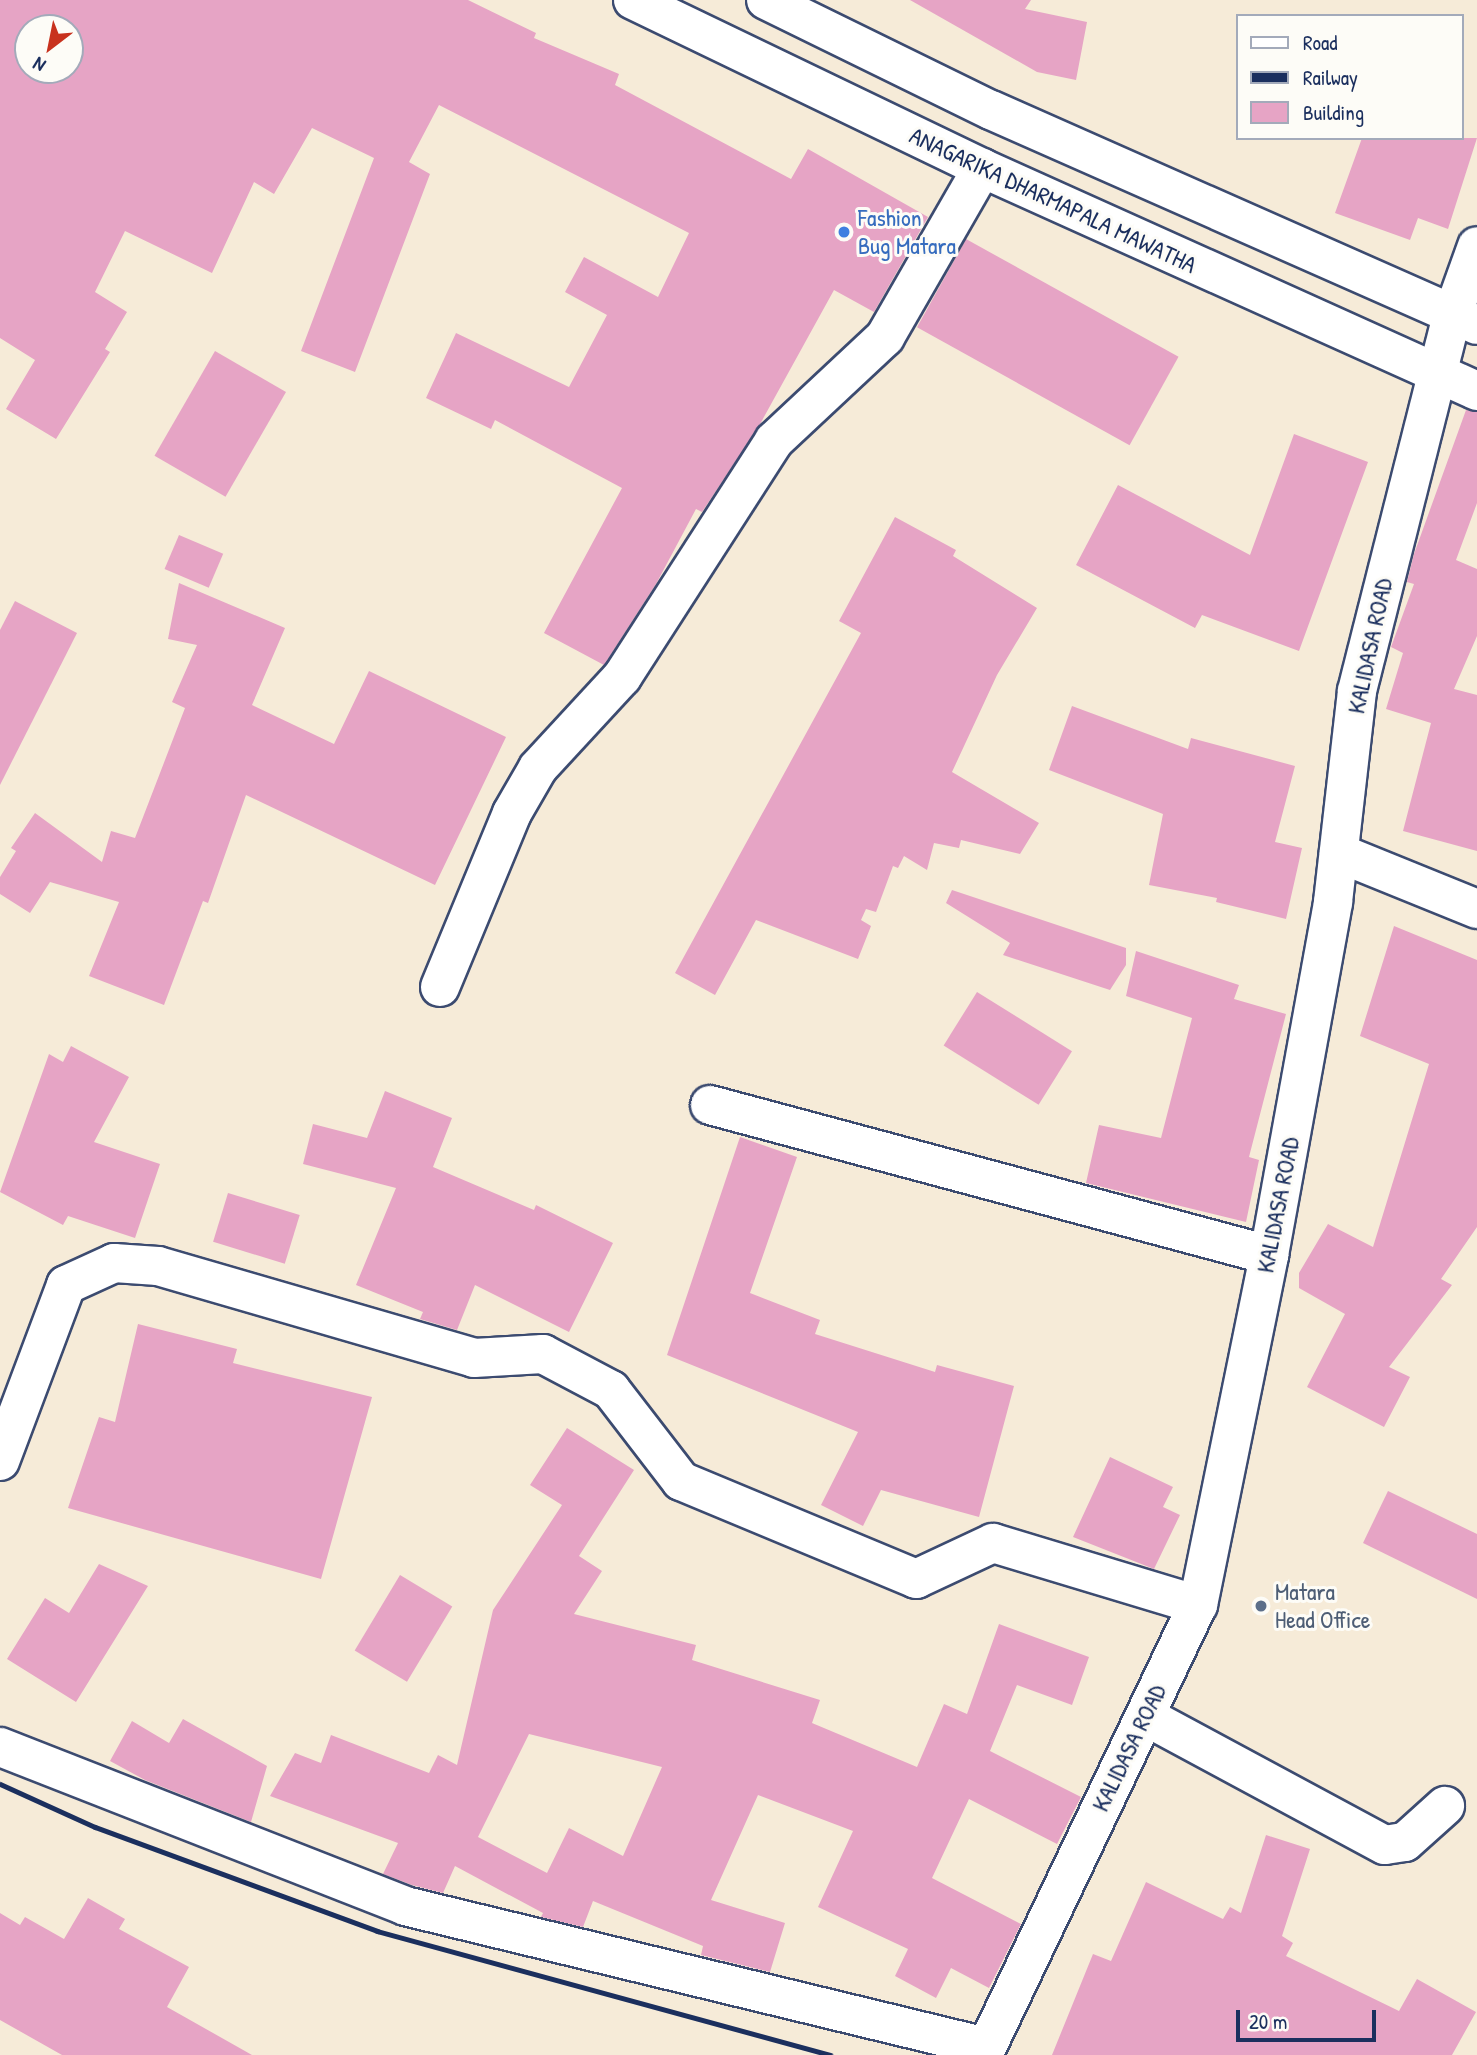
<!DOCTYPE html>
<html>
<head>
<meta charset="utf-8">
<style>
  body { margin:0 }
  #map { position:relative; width:1477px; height:2055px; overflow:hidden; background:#f6ebd8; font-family:"Patrick Hand",sans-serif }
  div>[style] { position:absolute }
  .building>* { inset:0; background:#e6a4c5; transform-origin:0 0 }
  .roads { filter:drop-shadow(2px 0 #3c4b70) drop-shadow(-2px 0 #3c4b70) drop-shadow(0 2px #3c4b70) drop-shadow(0 -2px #3c4b70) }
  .street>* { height:38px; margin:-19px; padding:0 19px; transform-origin:19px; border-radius:19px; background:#fff }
  .secondary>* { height:38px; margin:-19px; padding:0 19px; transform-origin:19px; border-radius:19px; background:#fff }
  .highway>* { height:38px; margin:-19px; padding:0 19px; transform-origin:19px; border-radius:19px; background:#fff }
  .rail>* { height:5px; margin:-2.5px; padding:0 2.5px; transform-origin:2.5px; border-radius:2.5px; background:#1b2f5e }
  .dots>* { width:19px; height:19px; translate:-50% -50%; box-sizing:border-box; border:4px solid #fdfcf7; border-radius:50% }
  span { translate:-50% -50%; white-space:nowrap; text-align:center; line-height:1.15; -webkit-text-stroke:6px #fdfcf7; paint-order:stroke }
  .street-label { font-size:24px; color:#1b2f5e }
  .shop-label { font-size:24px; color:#366cbe }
  .left { translate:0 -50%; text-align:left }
  .service-label { font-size:24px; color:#4e5e75 }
  .legend { position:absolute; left:1236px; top:14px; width:228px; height:126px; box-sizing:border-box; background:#fdfcf7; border:2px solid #a3aaba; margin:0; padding:9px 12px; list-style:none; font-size:21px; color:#1b2f5e }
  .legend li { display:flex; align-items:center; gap:14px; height:35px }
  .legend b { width:35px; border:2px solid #a3aaba }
  .north { position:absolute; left:14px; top:14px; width:70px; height:70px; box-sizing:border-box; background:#fdfcf7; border:2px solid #a3aaba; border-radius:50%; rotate:212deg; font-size:19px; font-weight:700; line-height:28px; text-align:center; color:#1b2f5e }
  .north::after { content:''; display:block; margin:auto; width:24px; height:32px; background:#c8321e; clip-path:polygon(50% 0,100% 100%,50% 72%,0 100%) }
  .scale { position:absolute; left:1236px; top:2010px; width:140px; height:32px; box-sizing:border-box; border:4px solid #1b2f5e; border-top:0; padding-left:9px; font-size:21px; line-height:24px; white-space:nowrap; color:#1b2f5e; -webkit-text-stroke:5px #fdfcf7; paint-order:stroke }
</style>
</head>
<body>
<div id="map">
  <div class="building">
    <div style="clip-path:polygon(evenodd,0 0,468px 0,536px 33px,534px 38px,619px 74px,615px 85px,791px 179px,808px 149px,928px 217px,874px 312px,834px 290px,759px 426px,702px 512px,696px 509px,656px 584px,604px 665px,544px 633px,622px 488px,495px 420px,491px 429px,426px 398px,456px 333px,569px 387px,607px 315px,565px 292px,584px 257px,658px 297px,689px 233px,439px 105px,409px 162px,430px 174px,355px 372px,301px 351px,374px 158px,312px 128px,274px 194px,254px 182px,212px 273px,125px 231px,95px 292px,127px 312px,105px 349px,110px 352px,56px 439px,6px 409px,35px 360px,0 338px,0 0,28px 28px,70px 28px,70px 70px,28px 70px,28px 28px)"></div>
    <div style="clip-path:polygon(910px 0,1031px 0,1025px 9px,1087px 22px,1076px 80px,1037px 72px)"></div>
    <div style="clip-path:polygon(1362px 138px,1477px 138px,1448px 229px,1418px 218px,1410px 240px,1335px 213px)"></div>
    <div style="left:966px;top:239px;width:243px;height:101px;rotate:29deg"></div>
    <div style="left:215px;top:351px;width:82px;height:121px;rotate:30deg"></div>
    <div style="clip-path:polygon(1466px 410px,1477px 412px,1477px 503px,1456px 560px,1477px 569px,1477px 636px,1454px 689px,1477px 695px,1477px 851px,1403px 831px,1431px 723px,1386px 709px,1403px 653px,1391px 647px,1414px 584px,1407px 582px,1414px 554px)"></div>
    <div style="clip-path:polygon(1294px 434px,1368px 462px,1299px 651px,1202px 615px,1195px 628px,1076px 565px,1118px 485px,1250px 555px)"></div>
    <div style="clip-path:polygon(895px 517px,956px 550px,953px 556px,1037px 608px,997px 675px,952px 772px,1039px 823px,1020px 854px,961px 840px,959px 848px,934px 843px,927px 870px,904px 856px,898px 868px,893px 866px,876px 912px,866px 909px,861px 920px,871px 926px,858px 959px,756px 920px,715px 995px,675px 973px,861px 633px,839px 621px)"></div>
    <div style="left:179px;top:535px;width:48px;height:37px;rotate:23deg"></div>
    <div style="clip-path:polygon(179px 583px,285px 628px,252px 705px,334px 744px,369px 671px,506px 737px,435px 885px,246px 795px,208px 903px,203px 901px,164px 1005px,89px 976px,119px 902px,50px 882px,30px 913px,0 894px,0 877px,16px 851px,11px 848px,35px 813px,102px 862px,111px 831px,135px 838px,185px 708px,172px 702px,197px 645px,168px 639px)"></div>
    <div style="clip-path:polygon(15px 601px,77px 633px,0 785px,0 630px)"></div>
    <div style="clip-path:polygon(1072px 706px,1188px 749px,1191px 738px,1295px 766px,1275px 842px,1302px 848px,1286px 919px,1216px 902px,1217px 898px,1149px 885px,1163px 814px,1049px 770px)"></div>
    <div style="clip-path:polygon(952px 890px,1126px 948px,1126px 965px,1110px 990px,1003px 955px,1010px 943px,946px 903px)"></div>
    <div style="clip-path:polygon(1394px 926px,1477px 960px,1477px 1227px,1441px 1279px,1452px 1285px,1389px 1367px,1410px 1377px,1384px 1427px,1307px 1387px,1345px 1314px,1299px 1288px,1299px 1273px,1328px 1224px,1373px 1247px,1429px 1064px,1360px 1036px)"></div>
    <div style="clip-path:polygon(1136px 951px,1239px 985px,1234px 999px,1286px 1014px,1249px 1157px,1259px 1160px,1246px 1222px,1086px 1183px,1099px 1125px,1161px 1138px,1192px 1018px,1126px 996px)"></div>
    <div style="left:977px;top:992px;width:112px;height:63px;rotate:32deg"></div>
    <div style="clip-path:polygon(71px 1046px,129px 1077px,94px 1142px,160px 1164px,135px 1238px,68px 1216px,63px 1225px,0 1192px,49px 1054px,63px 1062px)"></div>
    <div style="clip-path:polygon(385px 1091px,452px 1118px,433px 1167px,534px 1210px,536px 1205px,613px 1243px,569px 1332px,475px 1285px,457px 1330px,420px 1319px,423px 1312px,356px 1285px,396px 1188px,303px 1164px,313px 1124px,367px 1138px)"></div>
    <div style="clip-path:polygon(740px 1137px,797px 1157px,750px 1293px,820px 1320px,815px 1334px,935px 1372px,937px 1365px,1014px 1386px,979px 1517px,881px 1490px,863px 1526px,821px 1505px,858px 1432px,667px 1355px)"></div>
    <div style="left:228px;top:1193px;width:75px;height:51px;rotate:17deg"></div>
    <div style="clip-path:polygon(138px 1324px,237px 1349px,233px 1363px,372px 1397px,321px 1579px,68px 1508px,99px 1417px,115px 1422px)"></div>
    <div style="clip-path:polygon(evenodd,567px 1428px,634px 1470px,579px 1556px,602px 1571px,574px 1614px,696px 1645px,692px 1660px,820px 1700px,812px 1723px,917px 1767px,944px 1704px,967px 1714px,999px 1624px,1089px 1657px,1072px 1705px,1017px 1685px,990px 1751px,1081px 1797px,1057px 1844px,969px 1799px,932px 1878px,1021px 1924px,989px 1988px,951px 1968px,936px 1998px,895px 1976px,908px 1949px,818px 1907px,853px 1831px,758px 1795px,711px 1900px,785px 1923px,770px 1972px,701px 1955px,703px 1946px,593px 1901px,583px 1927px,541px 1917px,543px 1913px,455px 1866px,443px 1893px,412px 1885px,383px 1874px,398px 1843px,270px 1796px,295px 1753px,321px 1763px,331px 1735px,429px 1773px,438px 1755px,457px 1765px,493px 1610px,562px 1505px,530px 1485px,567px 1428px,529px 1734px,662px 1767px,623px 1856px,569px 1828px,547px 1873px,478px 1837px,529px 1734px)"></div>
    <div style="clip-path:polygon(1110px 1457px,1173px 1487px,1163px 1507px,1180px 1515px,1154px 1569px,1073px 1537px)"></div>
    <div style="clip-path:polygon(1388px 1491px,1477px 1534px,1477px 1599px,1363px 1543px)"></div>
    <div style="clip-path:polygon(99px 1564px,148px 1586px,76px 1702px,7px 1659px,45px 1598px,69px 1613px)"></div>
    <div style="left:400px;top:1575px;width:61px;height:88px;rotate:31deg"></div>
    <div style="clip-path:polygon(183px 1719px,267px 1766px,251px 1822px,145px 1780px,110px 1761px,132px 1721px,169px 1743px)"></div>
    <div style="clip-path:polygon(1266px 1835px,1310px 1849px,1282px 1936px,1293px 1943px,1286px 1956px,1399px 2011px,1417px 1979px,1476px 2012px,1452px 2055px,1052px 2055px,1093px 1954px,1111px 1961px,1146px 1882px,1223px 1919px,1230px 1907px,1241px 1913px)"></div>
    <div style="clip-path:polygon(88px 1898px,125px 1919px,119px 1929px,189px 1967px,167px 2007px,252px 2055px,62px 2055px,0 2020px,0 1913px,20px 1925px,25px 1917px,64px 1939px)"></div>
  </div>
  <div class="roads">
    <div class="street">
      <div style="left:1452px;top:316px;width:74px;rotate:-70.3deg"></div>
      <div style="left:1339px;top:853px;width:149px;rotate:22.1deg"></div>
      <div style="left:440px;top:987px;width:188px;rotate:-67.5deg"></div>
      <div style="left:512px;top:813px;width:52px;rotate:-60deg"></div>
      <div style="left:538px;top:768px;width:124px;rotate:-47.3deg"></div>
      <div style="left:622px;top:677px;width:281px;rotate:-57.2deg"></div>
      <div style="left:774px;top:441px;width:152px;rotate:-43.1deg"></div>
      <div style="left:885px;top:337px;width:195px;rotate:-60.1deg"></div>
      <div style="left:710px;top:1105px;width:579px;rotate:15.02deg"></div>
      <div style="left:0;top:1461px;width:188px;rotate:-69.4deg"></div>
      <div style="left:66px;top:1285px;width:53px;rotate:-24.6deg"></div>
      <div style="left:114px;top:1263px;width:44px;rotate:3.9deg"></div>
      <div style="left:158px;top:1266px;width:329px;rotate:16.2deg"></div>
      <div style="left:474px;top:1358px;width:69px;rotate:-3.3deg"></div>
      <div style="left:543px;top:1354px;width:77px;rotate:27.9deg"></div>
      <div style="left:611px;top:1390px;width:115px;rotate:52.4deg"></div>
      <div style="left:681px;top:1481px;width:255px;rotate:22.6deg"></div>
      <div style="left:916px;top:1579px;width:85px;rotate:-25.1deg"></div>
      <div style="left:993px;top:1543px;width:214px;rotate:16.8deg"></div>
      <div style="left:1145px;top:1716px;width:272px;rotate:28.3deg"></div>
      <div style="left:1385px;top:1845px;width:20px;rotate:-9deg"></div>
      <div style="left:1405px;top:1842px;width:54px;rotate:-42deg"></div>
      <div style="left:0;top:1747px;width:435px;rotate:21.4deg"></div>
      <div style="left:405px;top:1906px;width:598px;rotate:13.64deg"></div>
    </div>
    <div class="secondary">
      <div style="left:983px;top:2055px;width:499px;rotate:-64.5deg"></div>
      <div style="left:1198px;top:1605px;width:357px;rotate:-78.5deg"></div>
      <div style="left:1269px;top:1255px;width:359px;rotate:-79.7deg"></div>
      <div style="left:1333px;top:902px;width:212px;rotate:-83.5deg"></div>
      <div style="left:1357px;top:691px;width:387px;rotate:-75.8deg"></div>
    </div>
    <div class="highway">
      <div style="left:633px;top:0;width:387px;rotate:25.7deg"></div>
      <div style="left:982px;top:168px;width:543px;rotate:24.25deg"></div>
      <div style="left:766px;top:0;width:250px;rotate:26.1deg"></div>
      <div style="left:991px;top:110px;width:531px;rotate:23.86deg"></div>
    </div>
  </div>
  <div class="rail">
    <div style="left:0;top:1784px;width:104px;rotate:24.4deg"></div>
    <div style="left:95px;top:1827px;width:301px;rotate:20.2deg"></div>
    <div style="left:377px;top:1931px;width:470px;rotate:15.3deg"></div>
  </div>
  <div class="dots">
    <div style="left:844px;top:232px;background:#3f7fe0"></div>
    <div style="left:1261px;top:1606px;background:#5c6f8a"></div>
  </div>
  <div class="street-label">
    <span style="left:1053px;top:200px;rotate:25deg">ANAGARIKA DHARMAPALA MAWATHA</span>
    <span style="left:1370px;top:646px;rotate:-78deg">KALIDASA ROAD</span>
    <span style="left:1278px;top:1205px;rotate:-79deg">KALIDASA ROAD</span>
    <span style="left:1129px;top:1748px;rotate:-64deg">KALIDASA ROAD</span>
  </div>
  <div class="shop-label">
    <span class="left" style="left:858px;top:232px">Fashion<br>Bug Matara</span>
  </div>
  <div class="service-label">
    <span class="left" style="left:1275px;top:1606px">Matara<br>Head Office</span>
  </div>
  <ul class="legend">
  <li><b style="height:9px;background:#fff"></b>Road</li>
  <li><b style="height:9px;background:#1b2f5e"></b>Railway</li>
  <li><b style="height:19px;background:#e6a4c5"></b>Building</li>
  </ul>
  <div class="north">N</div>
  <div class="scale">20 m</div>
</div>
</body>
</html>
